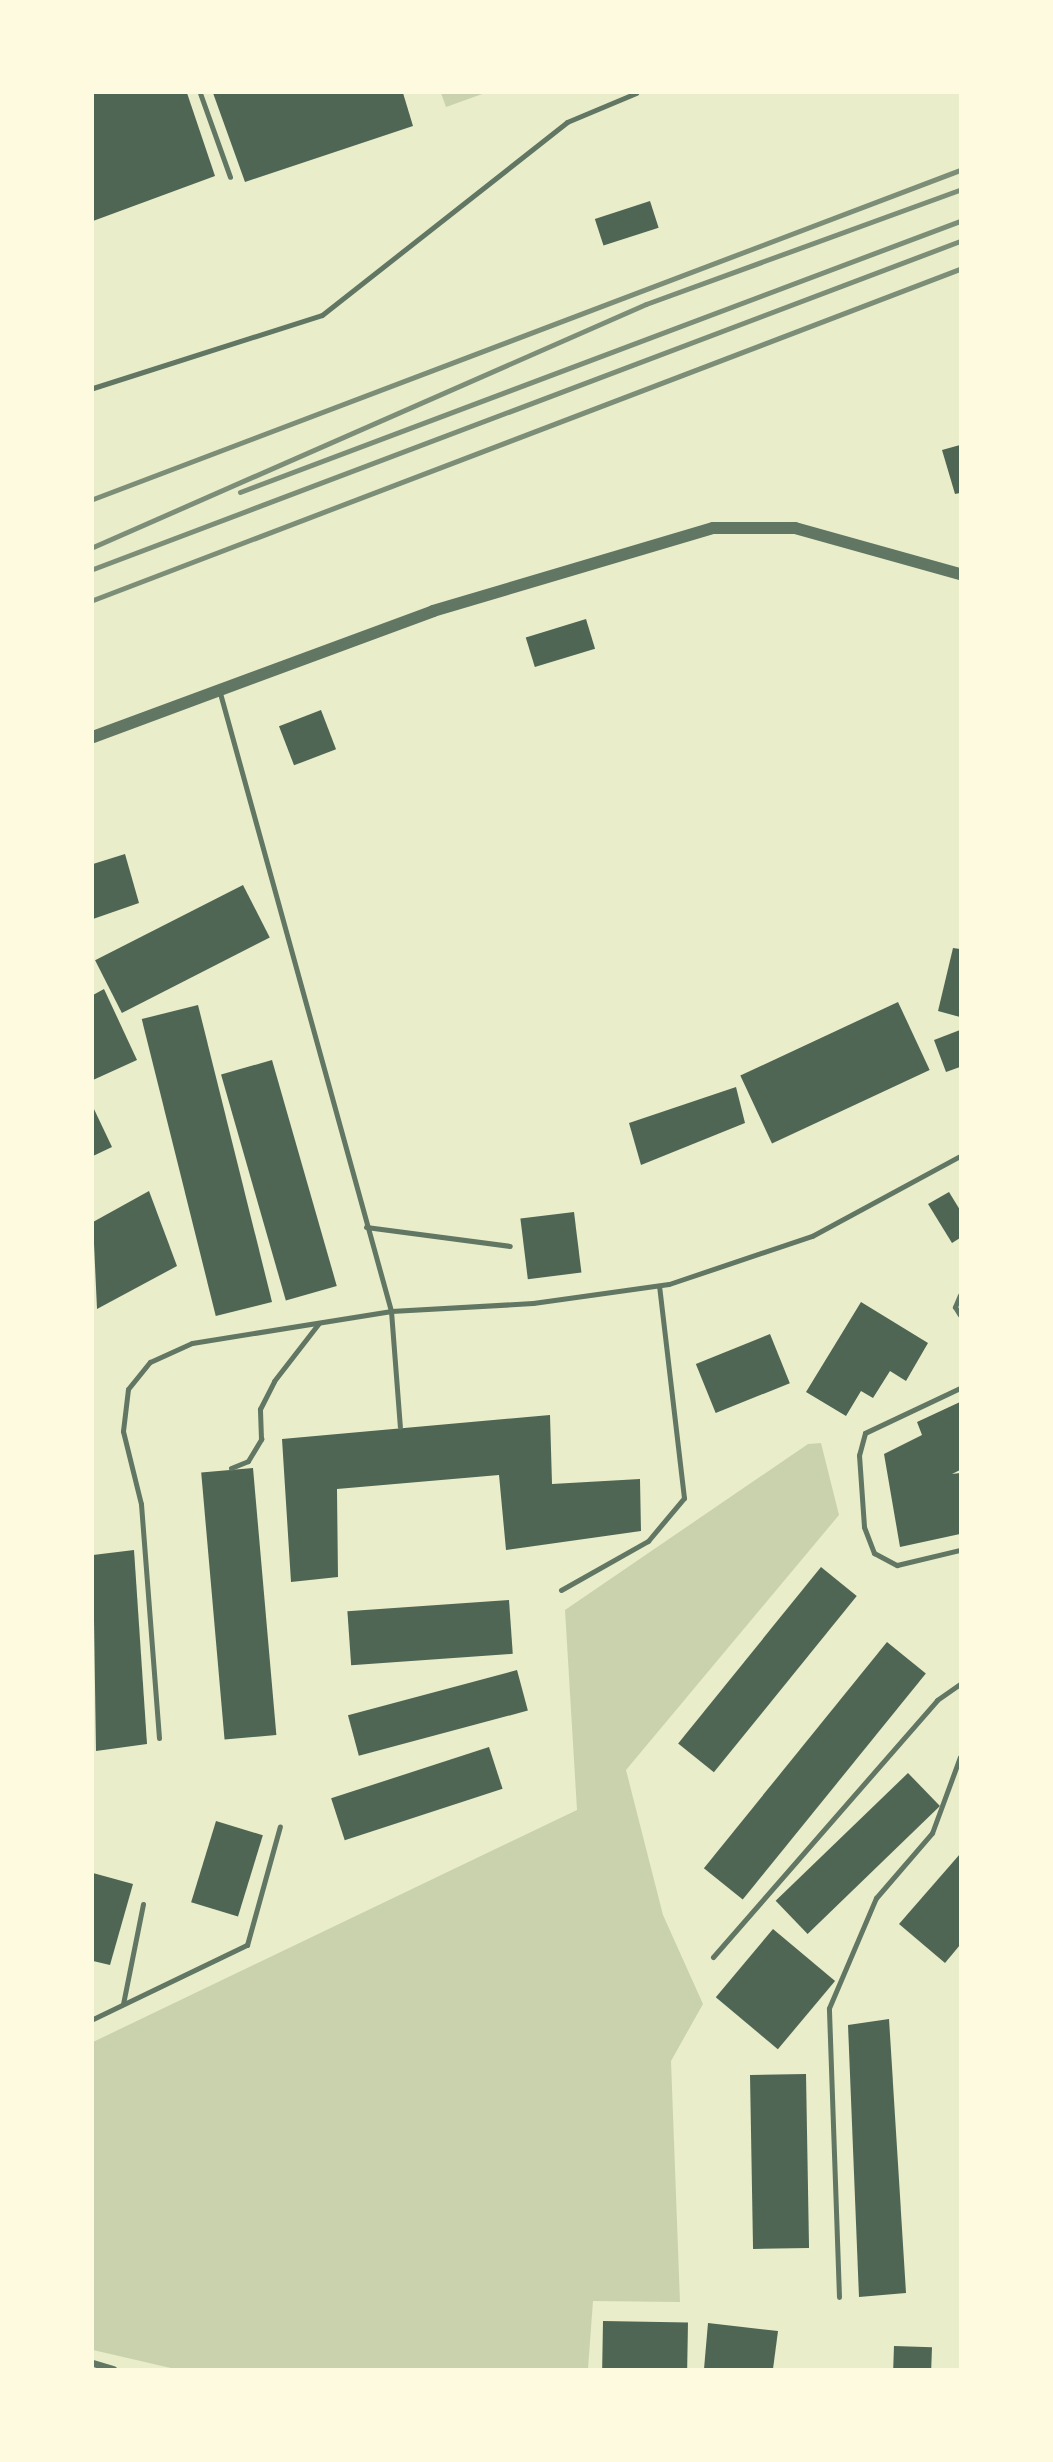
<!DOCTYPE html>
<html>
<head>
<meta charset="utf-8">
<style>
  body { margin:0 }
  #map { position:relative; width:1053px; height:2462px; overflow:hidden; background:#e9edc9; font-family:Lato,sans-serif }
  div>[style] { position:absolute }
  .green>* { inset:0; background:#cad2ad }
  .building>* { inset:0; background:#4f6655; transform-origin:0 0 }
  .service>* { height:5px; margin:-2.5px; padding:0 2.5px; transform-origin:2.5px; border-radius:2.5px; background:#617663 }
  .minor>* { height:7px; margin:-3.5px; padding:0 3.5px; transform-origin:3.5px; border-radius:3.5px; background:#617663 }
  .tertiary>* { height:12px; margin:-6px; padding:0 6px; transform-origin:6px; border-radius:6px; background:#617663 }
  .rail>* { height:5px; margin:-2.5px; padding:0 2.5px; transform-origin:2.5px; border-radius:2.5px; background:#7c8e77 }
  span { translate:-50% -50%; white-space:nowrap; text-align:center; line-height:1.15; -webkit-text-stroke:7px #fefae0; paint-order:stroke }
  .frame { position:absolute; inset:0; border:94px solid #fefae0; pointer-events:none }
</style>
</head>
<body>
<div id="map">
  <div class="green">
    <div style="clip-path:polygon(441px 93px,485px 93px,446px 107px)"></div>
    <div style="clip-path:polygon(821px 1443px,839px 1515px,626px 1770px,663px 1915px,703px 2004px,671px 2061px,680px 2302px,593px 2301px,588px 2369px,175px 2369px,93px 2350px,93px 2042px,577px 1810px,565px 1610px,808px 1444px)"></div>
  </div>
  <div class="building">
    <div style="clip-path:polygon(93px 93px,187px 93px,215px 176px,93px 221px)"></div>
    <div style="clip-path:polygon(213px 93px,403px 93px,413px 126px,245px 182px)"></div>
    <div style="left:650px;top:201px;width:28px;height:58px;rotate:72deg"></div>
    <div style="clip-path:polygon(960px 445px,960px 493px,955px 494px,942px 450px)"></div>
    <div style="left:586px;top:619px;width:31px;height:63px;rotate:73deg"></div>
    <div style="left:321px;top:710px;width:42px;height:45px;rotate:69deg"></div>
    <div style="clip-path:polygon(125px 854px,139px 903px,93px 919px,93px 864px)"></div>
    <div style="left:243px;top:885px;width:59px;height:166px;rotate:63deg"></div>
    <div style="clip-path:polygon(953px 948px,960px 949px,960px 1017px,938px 1011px)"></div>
    <div style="clip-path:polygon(104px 989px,137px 1060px,93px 1080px,93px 995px)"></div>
    <div style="left:898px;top:1002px;width:75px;height:174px;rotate:65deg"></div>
    <div style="left:198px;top:1005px;width:306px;height:58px;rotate:76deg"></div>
    <div style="clip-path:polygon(960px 1030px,960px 1067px,946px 1072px,934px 1040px)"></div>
    <div style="left:272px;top:1060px;width:235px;height:53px;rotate:74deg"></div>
    <div style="clip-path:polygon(736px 1087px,745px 1123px,641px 1165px,629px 1123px)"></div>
    <div style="clip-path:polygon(93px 1107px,112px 1147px,93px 1156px)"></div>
    <div style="clip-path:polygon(149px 1191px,177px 1266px,97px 1309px,93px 1222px)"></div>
    <div style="clip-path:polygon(949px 1192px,960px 1210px,960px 1238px,952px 1243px,928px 1204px)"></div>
    <div style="left:574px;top:1212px;width:61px;height:54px;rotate:83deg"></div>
    <div style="clip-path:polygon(861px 1302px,928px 1343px,906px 1381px,890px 1371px,873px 1398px,861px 1391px,846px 1416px,806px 1392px)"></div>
    <div style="left:770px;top:1334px;width:53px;height:80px;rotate:68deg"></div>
    <div style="clip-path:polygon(960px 1402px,960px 1470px,952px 1474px,960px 1473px,960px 1534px,900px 1547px,884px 1454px,922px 1435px,917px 1422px)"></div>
    <div style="clip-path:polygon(550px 1415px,552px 1484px,640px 1479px,641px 1531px,506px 1550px,499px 1475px,337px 1489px,338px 1577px,291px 1582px,282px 1439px)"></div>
    <div style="left:253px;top:1468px;width:268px;height:52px;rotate:85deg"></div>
    <div style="clip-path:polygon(134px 1550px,147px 1744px,96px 1751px,93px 1555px)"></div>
    <div style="left:821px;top:1567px;width:46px;height:227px;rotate:39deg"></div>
    <div style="left:509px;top:1600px;width:54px;height:162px;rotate:86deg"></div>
    <div style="left:887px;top:1642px;width:50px;height:291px;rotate:39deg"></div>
    <div style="left:517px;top:1670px;width:42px;height:175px;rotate:75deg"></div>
    <div style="left:489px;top:1747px;width:44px;height:166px;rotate:72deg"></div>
    <div style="left:908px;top:1773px;width:46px;height:184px;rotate:46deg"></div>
    <div style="left:216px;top:1821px;width:49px;height:85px;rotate:17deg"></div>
    <div style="clip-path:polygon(960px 1854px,960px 1945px,945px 1963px,899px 1924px)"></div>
    <div style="clip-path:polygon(93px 1873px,133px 1884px,110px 1965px,93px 1961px)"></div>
    <div style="left:773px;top:1929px;width:81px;height:89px;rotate:40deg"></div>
    <div style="clip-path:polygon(889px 2019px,906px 2293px,859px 2297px,848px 2025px)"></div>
    <div style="left:806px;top:2074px;width:174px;height:56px;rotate:89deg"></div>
    <div style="left:603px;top:2321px;width:85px;height:48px;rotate:1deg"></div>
    <div style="clip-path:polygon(708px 2323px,778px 2331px,773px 2369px,704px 2369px)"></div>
    <div style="left:894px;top:2346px;width:38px;height:23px;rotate:2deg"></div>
  </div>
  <div class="service">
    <div style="left:200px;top:93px;width:89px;rotate:70.3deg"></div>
    <div style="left:93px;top:388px;width:240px;rotate:-17.7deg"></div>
    <div style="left:322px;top:315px;width:312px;rotate:-38.2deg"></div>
    <div style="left:567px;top:122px;width:75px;rotate:-22.8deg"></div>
    <div style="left:220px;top:693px;width:641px;rotate:74.53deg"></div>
    <div style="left:391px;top:1311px;width:116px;rotate:85.6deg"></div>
    <div style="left:366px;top:1227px;width:145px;rotate:7.5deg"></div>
    <div style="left:960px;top:1295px;width:13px;rotate:113deg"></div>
    <div style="left:955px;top:1307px;width:9px;rotate:58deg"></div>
    <div style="left:960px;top:1388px;width:105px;rotate:154.7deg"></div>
    <div style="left:865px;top:1433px;width:23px;rotate:105deg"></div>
    <div style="left:859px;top:1455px;width:72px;rotate:86deg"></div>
    <div style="left:864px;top:1527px;width:28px;rotate:69deg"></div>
    <div style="left:874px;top:1553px;width:26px;rotate:28deg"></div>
    <div style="left:897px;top:1565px;width:65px;rotate:-13.4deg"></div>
    <div style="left:231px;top:1468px;width:18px;rotate:-22deg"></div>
    <div style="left:248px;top:1461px;width:26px;rotate:-59deg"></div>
    <div style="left:261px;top:1439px;width:30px;rotate:-92deg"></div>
    <div style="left:260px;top:1409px;width:31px;rotate:-63deg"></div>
    <div style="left:274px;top:1381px;width:73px;rotate:-52.2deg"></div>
    <div style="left:561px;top:1590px;width:100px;rotate:-29.4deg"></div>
    <div style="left:648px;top:1541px;width:56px;rotate:-50.1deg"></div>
    <div style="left:684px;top:1498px;width:213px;rotate:-96.7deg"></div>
    <div style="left:159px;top:1738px;width:235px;rotate:-94.4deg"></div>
    <div style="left:141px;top:1504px;width:75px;rotate:-103.9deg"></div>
    <div style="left:123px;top:1431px;width:42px;rotate:-83.2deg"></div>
    <div style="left:128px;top:1389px;width:35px;rotate:-51deg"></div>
    <div style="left:150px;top:1362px;width:46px;rotate:-24.3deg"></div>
    <div style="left:192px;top:1343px;width:202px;rotate:-9.1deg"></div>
    <div style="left:391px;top:1311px;width:142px;rotate:-3.2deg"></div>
    <div style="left:533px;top:1303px;width:137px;rotate:-8deg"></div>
    <div style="left:669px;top:1284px;width:151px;rotate:-18.6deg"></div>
    <div style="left:812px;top:1236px;width:168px;rotate:-28.4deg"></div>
    <div style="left:713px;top:1957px;width:341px;rotate:-48.9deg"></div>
    <div style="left:937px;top:1700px;width:28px;rotate:-35deg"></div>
    <div style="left:123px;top:2004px;width:102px;rotate:-78.7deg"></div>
    <div style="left:93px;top:2019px;width:171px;rotate:-25.7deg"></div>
    <div style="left:247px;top:1945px;width:123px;rotate:-74.5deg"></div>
    <div style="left:839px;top:2297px;width:289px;rotate:-92deg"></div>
    <div style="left:829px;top:2008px;width:120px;rotate:-66.9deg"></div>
    <div style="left:876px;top:1898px;width:86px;rotate:-49.3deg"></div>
    <div style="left:932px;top:1833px;width:81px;rotate:-69.8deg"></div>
  </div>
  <div class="minor">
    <div style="left:93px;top:2363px;width:21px;rotate:17deg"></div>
  </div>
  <div class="tertiary">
    <div style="left:93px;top:737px;width:363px;rotate:-20.3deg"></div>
    <div style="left:433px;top:611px;width:292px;rotate:-16.5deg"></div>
    <div style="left:713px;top:528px;width:82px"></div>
    <div style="left:795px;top:528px;width:171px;rotate:15.6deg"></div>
  </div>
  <div class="rail">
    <div style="left:240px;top:492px;width:769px;rotate:-20.63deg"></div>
    <div style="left:93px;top:499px;width:927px;rotate:-20.78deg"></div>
    <div style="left:93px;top:547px;width:604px;rotate:-23.72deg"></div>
    <div style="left:646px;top:304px;width:334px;rotate:-20deg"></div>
    <div style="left:93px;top:569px;width:927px;rotate:-20.72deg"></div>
    <div style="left:93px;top:600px;width:928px;rotate:-20.9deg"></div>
  </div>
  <div class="frame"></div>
</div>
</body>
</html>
